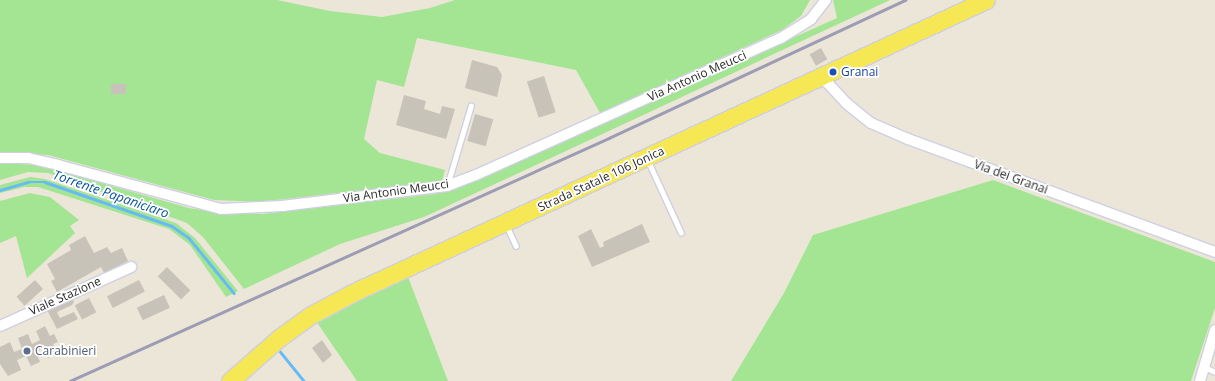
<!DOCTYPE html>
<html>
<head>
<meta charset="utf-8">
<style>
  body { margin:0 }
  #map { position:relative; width:1215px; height:381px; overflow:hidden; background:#ece6d9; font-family:"Open Sans",sans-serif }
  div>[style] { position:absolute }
  .green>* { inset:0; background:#a3e593 }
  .stream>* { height:2.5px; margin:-1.25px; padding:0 1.25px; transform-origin:1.25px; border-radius:1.25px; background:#67baf3 }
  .building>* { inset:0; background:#c7c3b9; transform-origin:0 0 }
  .roads { filter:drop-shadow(1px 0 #cfcfe2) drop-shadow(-1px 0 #cfcfe2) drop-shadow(0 1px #cfcfe2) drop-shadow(0 -1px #cfcfe2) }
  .service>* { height:5px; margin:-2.5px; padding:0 2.5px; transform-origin:2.5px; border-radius:2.5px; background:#fff }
  .minor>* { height:10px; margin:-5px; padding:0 5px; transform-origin:5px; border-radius:5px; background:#fff }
  .primary>* { height:17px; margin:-8.5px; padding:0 8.5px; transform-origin:8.5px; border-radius:8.5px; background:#f6e854 }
  .rail>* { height:2.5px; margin:-1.25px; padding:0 1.25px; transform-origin:1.25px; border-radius:1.25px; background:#9c9cb4 }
  .dots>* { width:11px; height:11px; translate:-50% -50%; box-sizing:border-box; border:2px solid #fff; border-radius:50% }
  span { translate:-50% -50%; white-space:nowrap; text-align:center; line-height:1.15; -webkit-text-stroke:3.5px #fff; paint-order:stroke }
  .transit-label { font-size:12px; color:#164399 }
  .left { translate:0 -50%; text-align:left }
  .street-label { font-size:12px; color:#282828 }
  .service-label { font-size:12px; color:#4e5e75 }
  .water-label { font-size:13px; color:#07549e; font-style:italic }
</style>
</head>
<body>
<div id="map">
  <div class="green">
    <div style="clip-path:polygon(0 0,277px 0,330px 11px,382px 17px,430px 8px,455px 0,810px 0,801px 16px,782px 30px,600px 113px,576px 70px,417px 38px,404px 87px,377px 80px,364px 139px,380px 153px,445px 170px,442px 181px,259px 202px,214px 200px,48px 155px,0 152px)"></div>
    <div style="clip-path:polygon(833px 0,890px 0,424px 217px,340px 244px,244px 289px,203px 237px,187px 223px,48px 173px,28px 172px,0 180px,0 163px,38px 165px,189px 208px,228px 214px,262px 214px,435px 194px,465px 185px,837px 18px)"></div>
    <div style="clip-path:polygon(30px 177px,45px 179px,176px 223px,195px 238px,238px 291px,226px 297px,190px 245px,169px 229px,38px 187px,24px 187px,0 193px,0 185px)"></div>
    <div style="clip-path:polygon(993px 180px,1215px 262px,1215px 308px,1191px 381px,731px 381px,784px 293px,813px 235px)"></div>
    <div style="clip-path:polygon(30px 193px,50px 197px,79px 220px,70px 226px,75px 233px,27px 278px,16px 236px,0 243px,0 201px)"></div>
    <div style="clip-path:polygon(408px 277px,448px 381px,357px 381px,316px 321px,356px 299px)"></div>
  </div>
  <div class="stream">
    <div style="left:0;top:190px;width:29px;rotate:-16deg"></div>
    <div style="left:28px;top:182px;width:17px"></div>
    <div style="left:45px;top:182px;width:134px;rotate:19.1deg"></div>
    <div style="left:172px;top:226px;width:21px;rotate:35deg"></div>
    <div style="left:189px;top:238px;width:71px;rotate:50.7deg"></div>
    <div style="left:279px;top:350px;width:40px;rotate:51deg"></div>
  </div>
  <div class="building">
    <div style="left:821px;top:48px;width:13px;height:13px;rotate:61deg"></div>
    <div style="clip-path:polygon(472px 60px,497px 67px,502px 75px,497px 97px,465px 88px)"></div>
    <div style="left:544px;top:76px;width:38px;height:18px;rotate:72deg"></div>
    <div style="left:126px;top:84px;width:10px;height:15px;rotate:90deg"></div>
    <div style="clip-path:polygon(404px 95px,426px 101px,424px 109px,440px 114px,442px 106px,455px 109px,446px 139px,396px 125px)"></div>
    <div style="left:475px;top:114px;width:19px;height:28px;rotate:16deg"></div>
    <div style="clip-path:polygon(642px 224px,650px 242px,592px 267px,578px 236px,591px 229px,600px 248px,604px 246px,603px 242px)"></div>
    <div style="clip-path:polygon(85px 236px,94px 253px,107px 247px,111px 253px,122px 248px,128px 261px,104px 273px,101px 267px,57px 292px,51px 281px,55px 279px,47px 264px,71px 250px,69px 245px)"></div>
    <div style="left:167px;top:267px;width:33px;height:13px;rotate:45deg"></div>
    <div style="left:35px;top:280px;width:12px;height:25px;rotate:48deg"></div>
    <div style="left:139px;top:280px;width:13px;height:36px;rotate:63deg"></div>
    <div style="left:164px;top:295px;width:14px;height:30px;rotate:65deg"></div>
    <div style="clip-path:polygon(72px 298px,74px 302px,72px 305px,57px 312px,60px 318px,74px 312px,78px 319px,57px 329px,47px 310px)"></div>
    <div style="left:89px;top:298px;width:16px;height:16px;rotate:63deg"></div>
    <div style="clip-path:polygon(45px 326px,50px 336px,54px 334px,58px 342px,53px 344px,58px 353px,48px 358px,43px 348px,36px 352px,40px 362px,31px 366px,26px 356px,17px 360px,21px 370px,8px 376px,0 364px,0 347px,10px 342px,14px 352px,19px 350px,22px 349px,18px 338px,28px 334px,32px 344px,40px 340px,36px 331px)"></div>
    <div style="clip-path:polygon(322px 340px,332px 355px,323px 363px,312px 348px)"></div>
  </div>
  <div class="roads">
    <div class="service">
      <div style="left:647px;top:159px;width:81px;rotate:65.3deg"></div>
      <div style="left:447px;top:186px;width:84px;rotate:-73.5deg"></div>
      <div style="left:506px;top:225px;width:23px;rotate:65deg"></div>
      <div style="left:1204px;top:367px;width:12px;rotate:24deg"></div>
    </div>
    <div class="minor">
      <div style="left:822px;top:77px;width:35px;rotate:47deg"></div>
      <div style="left:846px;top:103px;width:32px;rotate:39deg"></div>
      <div style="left:871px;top:123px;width:40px;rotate:23.4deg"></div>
      <div style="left:908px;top:139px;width:327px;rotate:20.2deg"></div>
      <div style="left:0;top:158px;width:28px"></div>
      <div style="left:28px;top:158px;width:31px;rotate:13deg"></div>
      <div style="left:58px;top:165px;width:169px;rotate:15.1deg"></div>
      <div style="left:221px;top:209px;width:61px;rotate:-2.8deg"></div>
      <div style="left:282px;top:206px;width:166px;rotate:-6.9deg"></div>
      <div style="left:447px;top:186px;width:31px;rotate:-21deg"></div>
      <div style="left:476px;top:175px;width:334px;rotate:-24.2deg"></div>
      <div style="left:781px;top:38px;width:36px;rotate:-32deg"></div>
      <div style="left:811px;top:19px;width:24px;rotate:-52deg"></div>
      <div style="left:0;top:326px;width:144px;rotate:-24.2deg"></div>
      <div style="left:1200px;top:381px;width:53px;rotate:-73.6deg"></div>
    </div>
    <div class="primary">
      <div style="left:230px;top:381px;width:65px;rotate:-41.3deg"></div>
      <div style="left:279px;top:338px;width:37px;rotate:-36deg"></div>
      <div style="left:309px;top:316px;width:49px;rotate:-28.1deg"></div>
      <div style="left:352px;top:293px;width:698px;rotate:-24.8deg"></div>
    </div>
  </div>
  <div class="rail">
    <div style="left:70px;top:381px;width:591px;rotate:-24.27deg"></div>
    <div style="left:609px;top:138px;width:327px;rotate:-25deg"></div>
  </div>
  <div class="dots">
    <div style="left:833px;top:72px;background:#1a4fb4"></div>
    <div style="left:27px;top:351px;background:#5c6f8a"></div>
  </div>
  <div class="transit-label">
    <span class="left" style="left:841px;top:72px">Granai</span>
  </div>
  <div class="street-label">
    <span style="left:697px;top:76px;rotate:-24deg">Via Antonio Meucci</span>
    <span style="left:1011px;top:177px;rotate:20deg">Via dei Granai</span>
    <span style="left:601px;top:179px;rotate:-25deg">Strada Statale 106 Jonica</span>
    <span style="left:396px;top:191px;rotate:-8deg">Via Antonio Meucci</span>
    <span style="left:65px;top:296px;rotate:-24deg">Viale Stazione</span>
  </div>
  <div class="service-label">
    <span class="left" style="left:35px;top:351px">Carabinieri</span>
  </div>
  <div class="water-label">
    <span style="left:111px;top:194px;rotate:19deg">Torrente Papaniciaro</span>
  </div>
</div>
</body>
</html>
